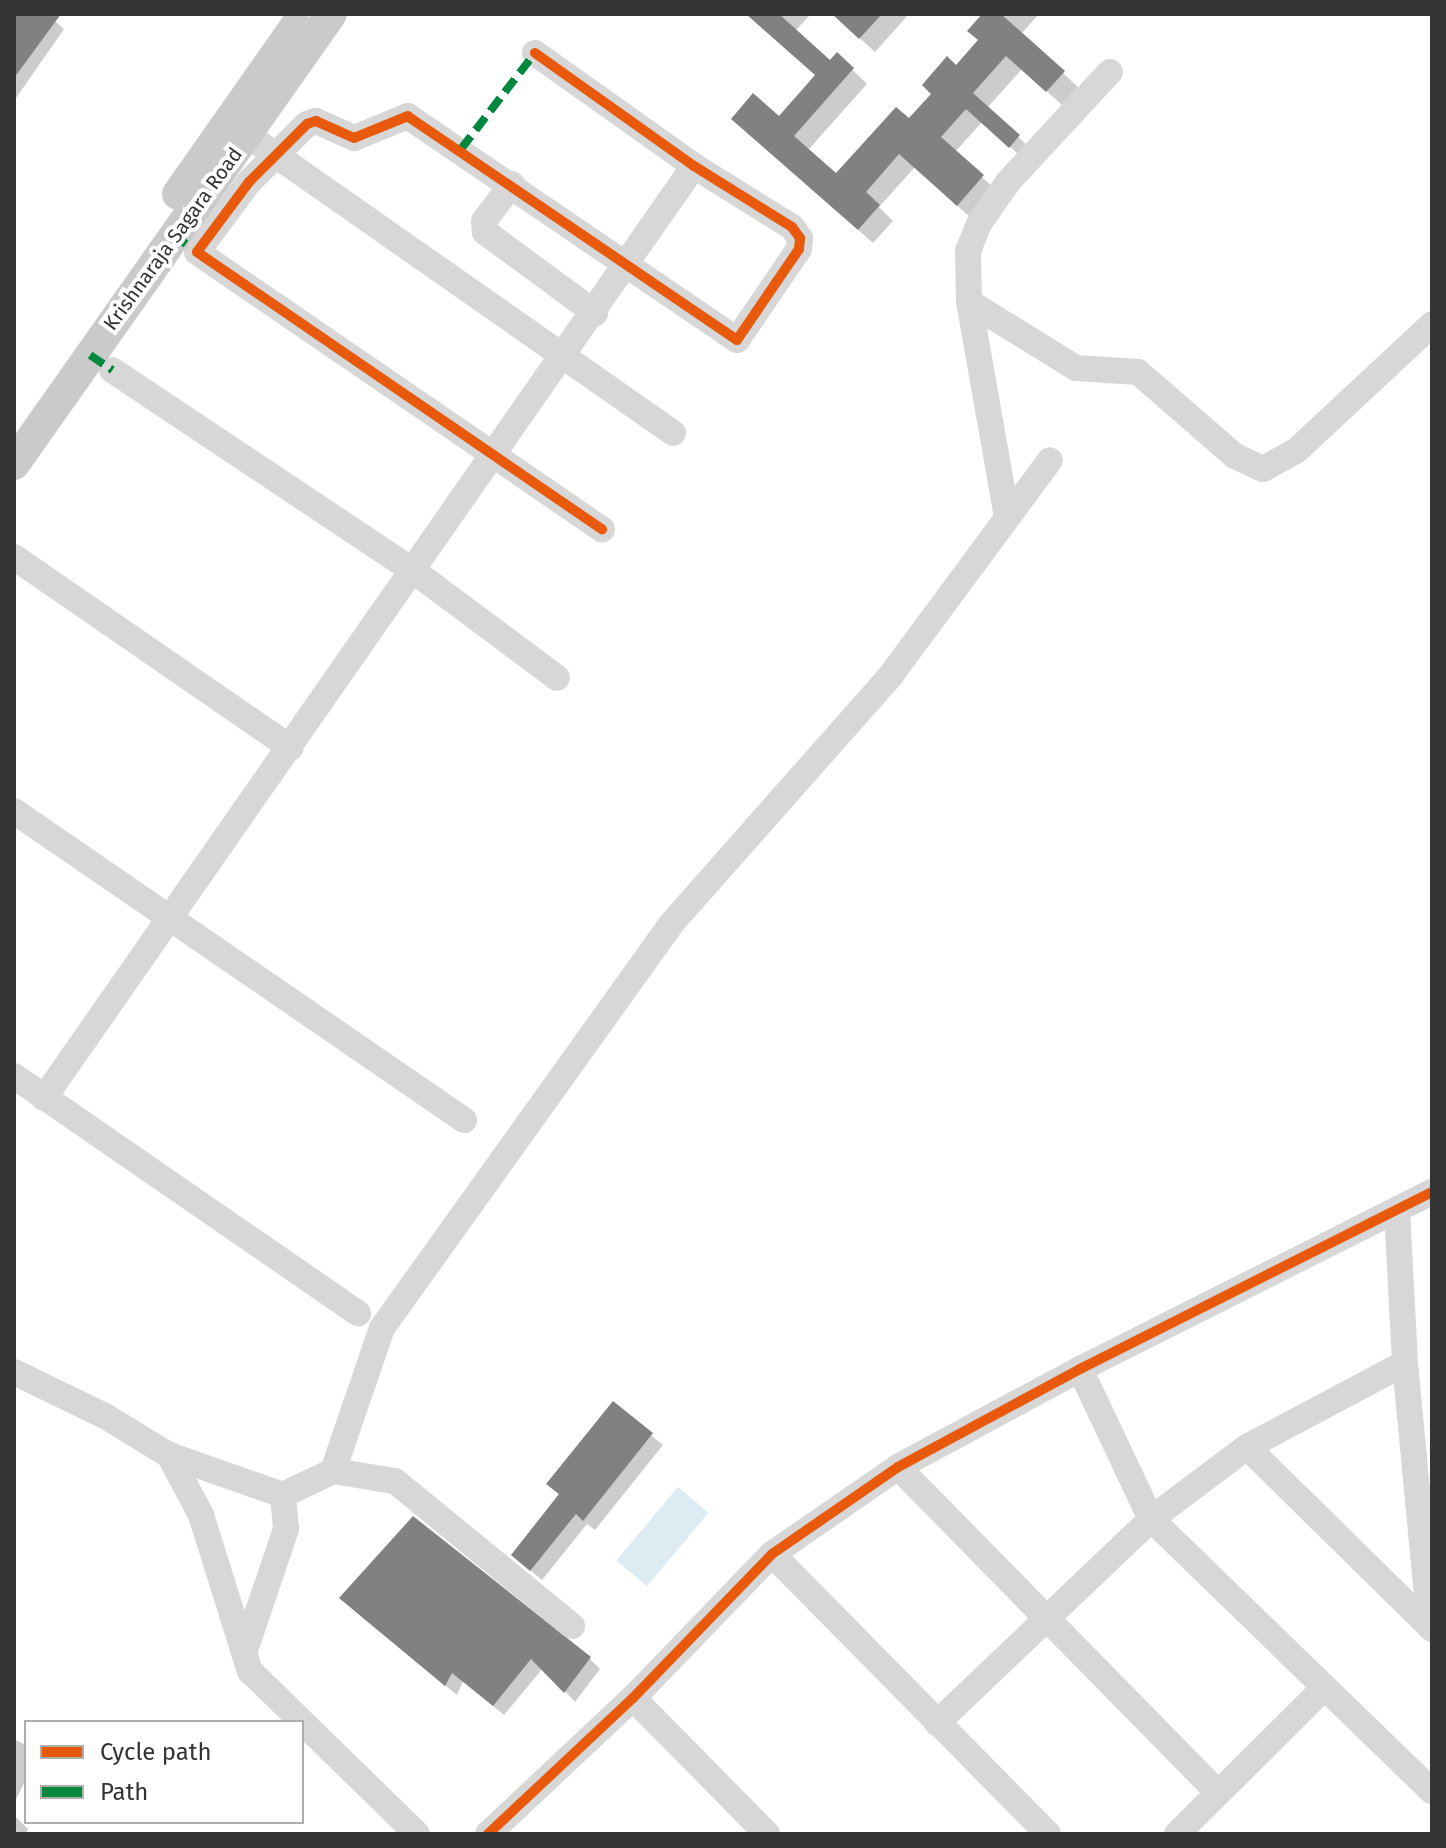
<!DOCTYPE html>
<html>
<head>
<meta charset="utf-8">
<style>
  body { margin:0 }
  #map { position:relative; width:1446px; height:1848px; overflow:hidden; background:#fff; font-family:"Fira Sans",sans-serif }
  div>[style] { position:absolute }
  .water>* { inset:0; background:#ddebf3; transform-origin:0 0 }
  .shadow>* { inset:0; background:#0003 }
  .building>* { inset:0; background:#818181 }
  .minor>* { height:26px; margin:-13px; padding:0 13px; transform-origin:13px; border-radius:13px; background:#d7d7d7 }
  .major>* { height:32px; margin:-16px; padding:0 16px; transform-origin:16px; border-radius:16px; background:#cacaca }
  .quiet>* { height:8px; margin-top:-4px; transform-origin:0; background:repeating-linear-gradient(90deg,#00873e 0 16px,transparent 0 24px) }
  .cycleway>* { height:10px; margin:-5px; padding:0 5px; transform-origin:5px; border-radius:5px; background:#e8590c }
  span { translate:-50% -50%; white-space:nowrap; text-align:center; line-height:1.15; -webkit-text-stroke:8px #fff; paint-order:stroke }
  .street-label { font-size:20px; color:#333 }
  .frame { position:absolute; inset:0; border:16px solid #333; pointer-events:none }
  .legend { position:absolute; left:24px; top:1720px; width:280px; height:104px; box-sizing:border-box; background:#fff; border:2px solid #adadad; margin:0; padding:10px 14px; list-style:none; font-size:24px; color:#333 }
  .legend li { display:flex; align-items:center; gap:16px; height:40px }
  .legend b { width:40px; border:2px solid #adadad }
</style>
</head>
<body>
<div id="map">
  <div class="water">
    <div style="left:678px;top:1487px;width:40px;height:96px;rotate:40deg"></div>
  </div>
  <div class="shadow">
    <div style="clip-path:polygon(14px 14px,47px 14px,64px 29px,14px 101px)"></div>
    <div style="clip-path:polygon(747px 14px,811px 14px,795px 31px,830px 62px,837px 55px,867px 84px,808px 150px,836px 176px,909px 121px,980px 41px,984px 14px,1039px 14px,1021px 34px,1078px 87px,1062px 105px,1022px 69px,987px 108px,1033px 151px,1025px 160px,982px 122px,955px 152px,997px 191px,972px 219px,915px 167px,879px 207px,893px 221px,873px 243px,748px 133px,779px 119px,817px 76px)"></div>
    <div style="clip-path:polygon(833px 14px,909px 14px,875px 52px)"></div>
    <div style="clip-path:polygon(613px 1404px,663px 1445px,595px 1530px,587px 1524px,542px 1580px,524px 1565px,560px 1496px,549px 1484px)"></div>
    <div style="clip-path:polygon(352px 1609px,590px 1659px,600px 1669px,575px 1702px,543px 1668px,504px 1715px,463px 1681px,457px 1695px)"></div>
    <div style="clip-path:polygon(14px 1739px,26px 1745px,26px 1779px,14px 1804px)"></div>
    <div style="clip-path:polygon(14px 1815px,28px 1829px,26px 1834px,14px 1834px)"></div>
  </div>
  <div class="building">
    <div style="clip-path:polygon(14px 14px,61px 14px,14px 78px)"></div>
    <div style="clip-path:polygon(746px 14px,779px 14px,830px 60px,837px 52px,854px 68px,794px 136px,836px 173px,896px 107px,909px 118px,931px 94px,922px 85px,947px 56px,956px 65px,978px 40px,967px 31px,982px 14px,1001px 14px,1065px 71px,1046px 92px,1006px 56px,973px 93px,1020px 135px,1009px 148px,966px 109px,941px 137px,984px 175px,957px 206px,899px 154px,866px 192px,880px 205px,858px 230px,731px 119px,753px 93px,779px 116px,815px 75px)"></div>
    <div style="clip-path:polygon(832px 14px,882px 14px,859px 39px)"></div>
    <div style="clip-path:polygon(613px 1401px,653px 1433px,583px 1521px,576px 1514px,530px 1571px,511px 1555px,559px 1494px,546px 1484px)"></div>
    <div style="clip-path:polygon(413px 1516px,591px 1657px,564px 1693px,531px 1659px,493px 1706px,452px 1673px,445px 1686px,339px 1598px)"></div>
  </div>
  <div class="minor">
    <div style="left:535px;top:53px;width:195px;rotate:35.4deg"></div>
    <div style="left:694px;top:166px;width:115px;rotate:31.9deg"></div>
    <div style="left:792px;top:227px;width:14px;rotate:54deg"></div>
    <div style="left:800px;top:238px;width:11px;rotate:95deg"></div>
    <div style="left:799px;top:249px;width:110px;rotate:124.3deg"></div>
    <div style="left:737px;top:340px;width:398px;rotate:-145.8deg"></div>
    <div style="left:408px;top:116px;width:58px;rotate:157.8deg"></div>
    <div style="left:354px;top:138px;width:42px;rotate:-155.9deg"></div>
    <div style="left:316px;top:121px;width:9px;rotate:162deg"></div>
    <div style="left:307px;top:124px;width:82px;rotate:135deg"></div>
    <div style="left:249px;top:182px;width:87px;rotate:126.6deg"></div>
    <div style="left:197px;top:252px;width:491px;rotate:34.4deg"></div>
    <div style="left:260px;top:144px;width:504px;rotate:34.98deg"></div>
    <div style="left:512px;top:184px;width:46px;rotate:127.1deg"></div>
    <div style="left:484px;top:221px;width:11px;rotate:85deg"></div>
    <div style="left:485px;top:232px;width:137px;rotate:36.4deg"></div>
    <div style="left:969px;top:302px;width:126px;rotate:31.7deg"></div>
    <div style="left:1076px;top:368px;width:62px;rotate:3.7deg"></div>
    <div style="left:1138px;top:372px;width:128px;rotate:40.9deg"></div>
    <div style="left:1235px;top:456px;width:31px;rotate:25deg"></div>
    <div style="left:1263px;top:469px;width:38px;rotate:-29deg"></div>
    <div style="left:1296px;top:451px;width:186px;rotate:-43deg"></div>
    <div style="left:112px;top:370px;width:364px;rotate:33.7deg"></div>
    <div style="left:415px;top:572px;width:177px;rotate:36.7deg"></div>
    <div style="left:1007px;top:517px;width:218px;rotate:-100deg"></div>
    <div style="left:969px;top:302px;width:51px;rotate:-91.1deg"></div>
    <div style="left:968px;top:251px;width:31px;rotate:-68deg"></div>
    <div style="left:980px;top:222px;width:49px;rotate:-55deg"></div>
    <div style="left:1008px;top:182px;width:150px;rotate:-47.2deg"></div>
    <div style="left:14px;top:557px;width:336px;rotate:34.6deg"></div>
    <div style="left:14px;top:811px;width:546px;rotate:34.48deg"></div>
    <div style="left:14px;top:1076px;width:418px;rotate:34.6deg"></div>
    <div style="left:44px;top:1098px;width:1136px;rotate:-55.11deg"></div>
    <div style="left:1397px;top:1210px;width:153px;rotate:87deg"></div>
    <div style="left:1405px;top:1363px;width:265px;rotate:84.6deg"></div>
    <div style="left:1080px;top:1369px;width:166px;rotate:64.7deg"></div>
    <div style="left:1151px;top:1519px;width:391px;rotate:44.1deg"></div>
    <div style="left:14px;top:1372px;width:101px;rotate:25.8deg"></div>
    <div style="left:105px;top:1416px;width:75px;rotate:31.4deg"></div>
    <div style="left:169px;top:1455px;width:68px;rotate:61.9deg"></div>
    <div style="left:201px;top:1515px;width:164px;rotate:72.6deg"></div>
    <div style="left:250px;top:1671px;width:233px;rotate:44.3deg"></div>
    <div style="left:1247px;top:1447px;width:260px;rotate:44.5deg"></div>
    <div style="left:169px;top:1455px;width:121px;rotate:19.3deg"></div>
    <div style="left:283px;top:1495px;width:34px;rotate:85deg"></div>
    <div style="left:286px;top:1529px;width:128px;rotate:108.7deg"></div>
    <div style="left:898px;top:1467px;width:457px;rotate:45.5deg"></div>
    <div style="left:333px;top:1471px;width:63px;rotate:9.2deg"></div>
    <div style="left:395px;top:1481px;width:229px;rotate:39.3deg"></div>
    <div style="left:283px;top:1495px;width:55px;rotate:-25.6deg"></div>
    <div style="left:333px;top:1471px;width:151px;rotate:-71.1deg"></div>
    <div style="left:382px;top:1328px;width:497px;rotate:-54.4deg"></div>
    <div style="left:671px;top:924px;width:332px;rotate:-48.5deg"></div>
    <div style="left:891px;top:675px;width:267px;rotate:-53.5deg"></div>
    <div style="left:772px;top:1554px;width:393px;rotate:45.4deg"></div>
    <div style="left:633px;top:1698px;width:191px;rotate:45.4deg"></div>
    <div style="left:937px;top:1723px;width:296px;rotate:-43.6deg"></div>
    <div style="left:1151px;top:1519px;width:120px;rotate:-36.9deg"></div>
    <div style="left:1247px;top:1447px;width:179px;rotate:-28deg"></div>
    <div style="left:488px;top:1834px;width:199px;rotate:-43.2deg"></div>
    <div style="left:633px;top:1698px;width:200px;rotate:-46deg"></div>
    <div style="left:772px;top:1554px;width:153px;rotate:-34.6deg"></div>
    <div style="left:898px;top:1467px;width:207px;rotate:-28.3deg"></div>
    <div style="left:1080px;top:1369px;width:394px;rotate:-26.7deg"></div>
    <div style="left:1177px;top:1834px;width:206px;rotate:-44.8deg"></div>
  </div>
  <div class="major">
    <div style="left:178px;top:194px;width:205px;rotate:-54.9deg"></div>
    <div style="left:14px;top:464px;width:550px;rotate:-54.84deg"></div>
  </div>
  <div class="quiet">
    <div style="left:461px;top:149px;width:121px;rotate:-52.4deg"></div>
    <div style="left:174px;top:235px;width:15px;rotate:37deg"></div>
    <div style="left:90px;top:355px;width:27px;rotate:34deg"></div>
  </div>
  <div class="cycleway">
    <div style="left:535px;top:53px;width:195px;rotate:35.4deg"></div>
    <div style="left:694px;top:166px;width:115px;rotate:31.9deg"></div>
    <div style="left:792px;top:227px;width:14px;rotate:54deg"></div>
    <div style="left:800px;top:238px;width:11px;rotate:95deg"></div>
    <div style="left:799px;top:249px;width:110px;rotate:124.3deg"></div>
    <div style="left:737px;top:340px;width:398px;rotate:-145.8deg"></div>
    <div style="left:408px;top:116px;width:58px;rotate:157.8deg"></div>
    <div style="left:354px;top:138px;width:42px;rotate:-155.9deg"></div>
    <div style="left:316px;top:121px;width:9px;rotate:162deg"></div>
    <div style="left:307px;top:124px;width:82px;rotate:135deg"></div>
    <div style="left:249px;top:182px;width:87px;rotate:126.6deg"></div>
    <div style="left:197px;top:252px;width:491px;rotate:34.4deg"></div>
    <div style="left:488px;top:1834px;width:199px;rotate:-43.2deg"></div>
    <div style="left:633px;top:1698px;width:200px;rotate:-46deg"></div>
    <div style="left:772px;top:1554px;width:153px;rotate:-34.6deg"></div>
    <div style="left:898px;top:1467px;width:207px;rotate:-28.3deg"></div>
    <div style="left:1080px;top:1369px;width:394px;rotate:-26.7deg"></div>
  </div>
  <div class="street-label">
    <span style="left:173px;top:239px;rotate:-54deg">Krishnaraja Sagara Road</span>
  </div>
  <div class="frame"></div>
  <ul class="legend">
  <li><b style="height:10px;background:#e8590c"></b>Cycle path</li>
  <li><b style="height:10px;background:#00873e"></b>Path</li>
  </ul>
</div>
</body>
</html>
